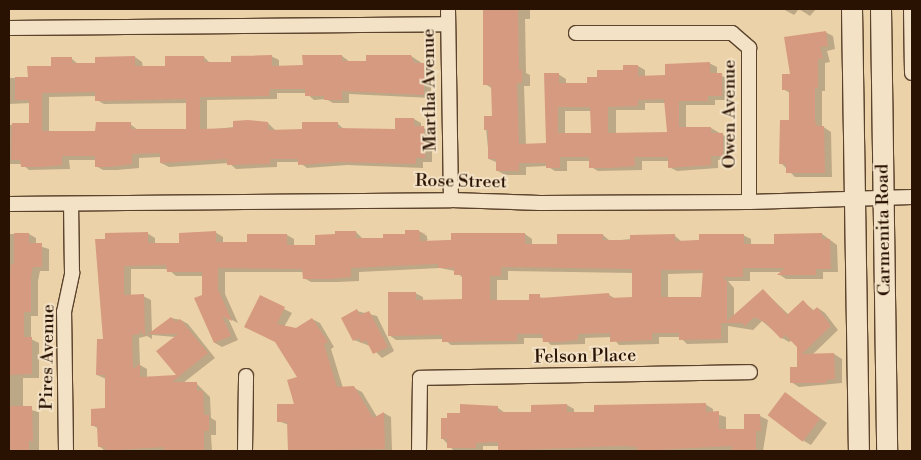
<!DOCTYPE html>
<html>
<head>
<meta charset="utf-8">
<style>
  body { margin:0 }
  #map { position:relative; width:921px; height:460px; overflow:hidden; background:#ecd2a8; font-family:"Libre Bodoni",serif }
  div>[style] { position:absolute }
  .shadow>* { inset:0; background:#0003 }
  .building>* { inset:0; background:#d69a81; transform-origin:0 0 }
  .roads { filter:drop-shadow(1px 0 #5a422c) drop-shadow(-1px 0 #5a422c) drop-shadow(0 1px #5a422c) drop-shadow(0 -1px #5a422c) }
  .minor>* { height:14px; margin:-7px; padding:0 7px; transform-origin:7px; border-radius:7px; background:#f3e2c6 }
  .secondary>* { height:20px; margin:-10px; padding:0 10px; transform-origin:10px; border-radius:10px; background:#f3e2c6 }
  span { translate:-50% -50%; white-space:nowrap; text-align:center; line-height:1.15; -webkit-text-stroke:4px #f3e2c6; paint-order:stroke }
  .street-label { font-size:18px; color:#2a1203 }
  .frame { position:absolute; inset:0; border:10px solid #2a1203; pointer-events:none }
</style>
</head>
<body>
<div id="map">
  <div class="shadow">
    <div style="clip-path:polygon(evenodd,484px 9px,530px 9px,530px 19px,525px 19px,526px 73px,530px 75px,530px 86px,524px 86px,526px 145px,547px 144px,558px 74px,566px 79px,566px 85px,588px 85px,598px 78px,638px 66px,645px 70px,645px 77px,667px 76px,709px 63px,717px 67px,717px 74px,729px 79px,730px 100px,715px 100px,715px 105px,686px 105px,686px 129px,711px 128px,730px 139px,730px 160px,718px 160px,718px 168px,677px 171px,669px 167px,669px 161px,642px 161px,642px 170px,598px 171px,591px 167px,591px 161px,567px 161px,567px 171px,555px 171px,547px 166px,526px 167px,526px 175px,505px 175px,498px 171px,498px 163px,489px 159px,485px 117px,493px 117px,493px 89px,485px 84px,484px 9px,645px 103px,666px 103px,668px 133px,616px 134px,616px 110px,645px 110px,645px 103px,484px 9px,565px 111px,591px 111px,592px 134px,565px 134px,565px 111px)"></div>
    <div style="clip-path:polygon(783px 9px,799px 9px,794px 15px)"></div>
    <div style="clip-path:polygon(799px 9px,816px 9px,810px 16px)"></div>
    <div style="clip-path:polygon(825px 32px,833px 36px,835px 49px,827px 51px,830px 62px,825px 63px,825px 91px,822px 91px,822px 126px,831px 132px,832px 177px,795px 177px,781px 163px,790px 121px,790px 93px,783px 89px)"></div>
    <div style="clip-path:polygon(evenodd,271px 56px,279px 60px,279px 67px,304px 67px,304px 56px,342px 56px,350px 62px,367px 62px,411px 56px,431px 69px,431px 98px,349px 94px,349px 103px,333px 103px,326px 99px,314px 100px,306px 93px,277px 93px,277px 99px,207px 100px,207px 130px,268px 123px,276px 131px,304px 131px,338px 124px,345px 130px,396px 130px,414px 119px,421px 123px,421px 127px,432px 132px,432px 162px,423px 162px,423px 168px,347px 165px,307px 168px,299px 162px,277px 162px,277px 167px,236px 169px,229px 163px,169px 167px,161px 163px,161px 157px,139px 158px,139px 168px,117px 170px,103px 170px,96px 166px,96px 160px,69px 160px,70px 169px,29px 170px,22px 164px,9px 164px,9px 125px,31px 124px,31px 103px,9px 104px,9px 78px,29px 78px,71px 58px,79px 65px,96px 65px,135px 57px,142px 62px,143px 68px,166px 68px,204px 57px,211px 64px,232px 64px,271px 56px,97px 96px,97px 100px,104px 104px,187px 103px,187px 130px,138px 130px,130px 124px,96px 132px,49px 132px,49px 97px,97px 96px)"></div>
    <div style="clip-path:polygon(evenodd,406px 231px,419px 231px,427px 236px,427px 242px,525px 234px,532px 239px,532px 245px,559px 245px,603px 235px,610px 241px,674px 235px,682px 242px,743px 235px,751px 239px,751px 245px,775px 245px,822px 234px,837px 245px,838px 272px,823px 272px,823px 279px,786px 279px,780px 275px,783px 272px,750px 272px,750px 281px,728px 281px,734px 288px,734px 316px,763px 290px,789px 315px,803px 302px,815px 311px,818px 308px,825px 313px,838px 330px,812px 355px,834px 354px,842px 359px,842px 383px,799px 387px,791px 382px,798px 368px,798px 346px,792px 340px,789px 342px,782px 338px,762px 321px,753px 330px,728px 326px,728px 343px,687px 344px,680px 337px,659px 337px,659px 344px,619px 345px,612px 337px,585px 338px,585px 344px,551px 345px,544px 338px,524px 338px,524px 344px,451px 345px,444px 339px,396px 340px,389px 335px,415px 293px,423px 297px,423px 301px,463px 300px,463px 278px,455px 271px,440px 268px,359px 272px,359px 281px,338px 282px,311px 282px,304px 278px,304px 272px,225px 272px,225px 294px,238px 323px,228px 318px,238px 340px,222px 347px,215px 343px,204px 295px,204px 276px,176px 276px,168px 269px,131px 269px,131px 296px,143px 296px,151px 300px,152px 333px,171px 318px,181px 320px,188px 324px,215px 358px,183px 383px,196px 383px,210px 397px,211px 418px,216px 421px,216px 435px,211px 435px,212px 451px,105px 451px,99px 446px,99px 429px,92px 425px,106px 410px,106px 379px,97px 375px,104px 340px,96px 240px,147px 233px,155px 238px,155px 244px,180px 244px,215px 232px,223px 237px,223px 243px,248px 243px,287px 235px,294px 239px,294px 246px,317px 246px,356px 232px,363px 239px,384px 239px,406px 235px,406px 231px,508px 271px,633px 273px,634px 298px,616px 299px,609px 295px,547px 299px,530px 295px,530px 302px,497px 302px,497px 280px,508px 280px,508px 271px,406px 231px,704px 273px,702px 298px,668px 298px,668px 274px,704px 273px,406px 231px,152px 335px,175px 337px,178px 377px,147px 378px,147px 369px,140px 365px,139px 338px,147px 336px,152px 339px,152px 335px)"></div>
    <div style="clip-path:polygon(9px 234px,29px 234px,36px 238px,36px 245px,49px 249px,49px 271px,40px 271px,38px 281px,38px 316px,31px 316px,31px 339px,39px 343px,39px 378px,23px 378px,23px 408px,39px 412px,39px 451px,9px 451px)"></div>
    <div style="clip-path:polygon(284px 309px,292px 313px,284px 327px,296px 330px,312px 319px,320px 323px,334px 347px,331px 349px,343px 388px,354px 388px,362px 392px,377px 417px,384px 413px,391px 417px,392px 451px,289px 451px,289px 425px,278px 421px,296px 405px,298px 378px,277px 342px,253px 330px)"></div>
    <div style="clip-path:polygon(357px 311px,377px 316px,394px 351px,382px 358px,370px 346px,354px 340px)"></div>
    <div style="clip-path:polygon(792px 398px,827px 423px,811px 445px,804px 441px)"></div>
    <div style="clip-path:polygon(705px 404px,713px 409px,713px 413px,726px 417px,726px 430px,745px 430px,760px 416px,768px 420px,763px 451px,500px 451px,499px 446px,483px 446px,483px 451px,454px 451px,442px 438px,497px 407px,505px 413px,532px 413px,567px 405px,574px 409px,574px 413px,595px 413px)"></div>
  </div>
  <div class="building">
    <div style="clip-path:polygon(evenodd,483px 9px,518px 9px,519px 70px,522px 70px,522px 83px,517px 83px,519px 144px,546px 143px,544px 73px,559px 73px,559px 83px,587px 83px,587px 77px,597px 77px,597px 70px,623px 70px,623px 65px,638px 65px,638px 76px,665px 75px,665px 64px,710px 62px,710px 73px,722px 73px,722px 96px,708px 96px,708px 101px,679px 101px,679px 127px,711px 127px,711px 133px,723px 133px,723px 156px,711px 156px,711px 165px,668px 168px,668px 157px,634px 157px,635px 166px,610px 168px,589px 168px,589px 157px,560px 157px,560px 168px,546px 168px,546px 163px,519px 163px,519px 171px,496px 171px,496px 159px,488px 159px,488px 130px,484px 130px,484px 116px,492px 116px,491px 85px,483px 85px,483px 9px,664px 99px,667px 132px,608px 133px,608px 107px,638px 106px,638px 100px,664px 99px,483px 9px,558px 107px,590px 107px,591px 133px,558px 133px,558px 107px)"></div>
    <div style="clip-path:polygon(826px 31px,828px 46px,820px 47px,823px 58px,818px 59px,818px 88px,815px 88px,815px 121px,817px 126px,824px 126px,825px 173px,786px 173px,786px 164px,779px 164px,780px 120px,789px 120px,789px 90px,782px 90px,782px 74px,790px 74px,784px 37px)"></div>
    <div style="clip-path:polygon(evenodd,272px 55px,272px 66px,303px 65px,302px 55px,342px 55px,342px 61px,366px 61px,366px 55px,411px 55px,414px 63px,424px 63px,424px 95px,342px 91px,342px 100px,324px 100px,324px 96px,305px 96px,305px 89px,270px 89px,269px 96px,200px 97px,200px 129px,233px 128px,233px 121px,248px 120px,268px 122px,268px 130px,302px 129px,302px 122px,338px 122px,338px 128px,395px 129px,395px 118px,414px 118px,414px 126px,424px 126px,425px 158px,416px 158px,416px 164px,339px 162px,298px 165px,298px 159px,270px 159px,270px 164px,227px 165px,227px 159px,160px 163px,160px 153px,132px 154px,132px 164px,109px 167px,95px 167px,95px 156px,62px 156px,62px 165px,42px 167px,21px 167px,20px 160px,11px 160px,12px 123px,29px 123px,29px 100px,15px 100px,15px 77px,28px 77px,27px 66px,51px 66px,51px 57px,72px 57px,72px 63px,95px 63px,95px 57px,135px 56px,135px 66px,165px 66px,165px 56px,204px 56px,204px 62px,231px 62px,231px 56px,272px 55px,95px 92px,95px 101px,186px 99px,186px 129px,131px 129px,131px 122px,96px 122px,95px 131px,42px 131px,42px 93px,95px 92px)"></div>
    <div style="clip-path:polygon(evenodd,405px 230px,419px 230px,420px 241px,451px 240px,451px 233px,525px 233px,525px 244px,557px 244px,557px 234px,603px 234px,603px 240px,630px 240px,630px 235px,675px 234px,675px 241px,699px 240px,699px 234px,744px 234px,744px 244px,774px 244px,774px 234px,822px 233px,822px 239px,830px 239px,831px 269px,816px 269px,816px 275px,777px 275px,785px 268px,743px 268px,743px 277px,723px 277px,727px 282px,727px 321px,763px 289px,787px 315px,803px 300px,813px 311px,817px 307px,831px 326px,802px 354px,834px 353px,835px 379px,826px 380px,826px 383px,790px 383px,790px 367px,797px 367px,797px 347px,785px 335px,781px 339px,766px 323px,754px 317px,745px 326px,742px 323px,721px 323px,721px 339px,679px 340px,679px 333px,652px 333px,652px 340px,610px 342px,610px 333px,578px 334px,578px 340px,559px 342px,543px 342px,542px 334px,517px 334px,517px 341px,491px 341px,442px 342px,442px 335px,388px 336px,388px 292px,416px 292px,416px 300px,462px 299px,462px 275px,454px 275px,454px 268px,438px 268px,438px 264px,351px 268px,351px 277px,330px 279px,303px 279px,302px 269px,218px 268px,218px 289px,232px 321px,222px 316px,231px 336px,214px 343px,194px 298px,202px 295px,202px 272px,167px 272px,166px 265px,124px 266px,124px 295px,144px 294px,145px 336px,140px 330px,140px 334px,132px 335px,133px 369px,140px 364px,140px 377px,176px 375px,156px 351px,178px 334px,148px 334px,171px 317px,176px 322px,180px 319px,208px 353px,172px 382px,197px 382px,197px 391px,203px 391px,204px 415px,209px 415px,209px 431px,204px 431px,204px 451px,164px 451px,164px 447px,105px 451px,105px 447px,98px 447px,97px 426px,91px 426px,91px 409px,105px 408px,105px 375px,96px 375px,97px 339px,103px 339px,95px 239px,105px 239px,105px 233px,148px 232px,148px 243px,179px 243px,179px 233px,216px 231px,216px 242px,247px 242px,247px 234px,287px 234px,287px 245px,315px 245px,315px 235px,335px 234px,335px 231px,356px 231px,356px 238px,383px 238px,383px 234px,405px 234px,405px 230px,501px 267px,632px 269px,632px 297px,610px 298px,609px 293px,540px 298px,540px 294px,529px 294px,529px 300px,490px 300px,490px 276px,501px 276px,501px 267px,405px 230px,661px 270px,703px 270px,701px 297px,661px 297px,661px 270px)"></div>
    <div style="clip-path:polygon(14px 233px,29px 233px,29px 243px,42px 243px,42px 267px,33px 267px,31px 276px,31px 312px,24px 312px,24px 337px,32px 337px,32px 374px,9px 375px,9px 292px,11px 264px,14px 264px)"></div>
    <div style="clip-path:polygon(260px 295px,285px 307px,277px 324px,296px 328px,312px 318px,328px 342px,324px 344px,337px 387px,354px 386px,373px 418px,384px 412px,385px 449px,288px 451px,287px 422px,277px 422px,277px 404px,294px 404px,287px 380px,297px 377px,275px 342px,244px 327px)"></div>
    <div style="clip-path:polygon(357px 309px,360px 315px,369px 311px,388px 347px,373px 354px,366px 340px,361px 343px,359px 338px,353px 341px,341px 318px)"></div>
    <div style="left:785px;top:392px;width:44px;height:29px;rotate:37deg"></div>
    <div style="clip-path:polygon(706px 403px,706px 412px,719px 411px,719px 429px,744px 429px,744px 414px,760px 414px,761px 431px,756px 431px,756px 451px,732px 451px,732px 446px,637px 451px,637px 447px,621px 446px,498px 451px,498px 442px,476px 443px,476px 448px,447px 448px,447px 439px,441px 439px,441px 418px,447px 418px,447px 413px,460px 413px,460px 404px,498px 406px,498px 412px,531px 412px,531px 405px,567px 404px,567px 412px,594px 412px,594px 405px)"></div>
    <div style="clip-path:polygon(9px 406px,32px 406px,33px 441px,29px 441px,29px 451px,9px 451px)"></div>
  </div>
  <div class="roads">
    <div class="minor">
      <div style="left:448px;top:9px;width:191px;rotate:89.1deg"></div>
      <div style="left:911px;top:9px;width:64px;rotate:89.1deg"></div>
      <div style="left:9px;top:28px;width:439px;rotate:-0.5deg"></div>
      <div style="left:576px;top:33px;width:156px"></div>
      <div style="left:732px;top:33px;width:23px;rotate:41deg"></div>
      <div style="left:749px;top:48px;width:154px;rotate:90deg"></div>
      <div style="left:9px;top:204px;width:442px;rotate:-0.5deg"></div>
      <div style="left:451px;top:200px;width:89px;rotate:1.9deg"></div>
      <div style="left:540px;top:203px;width:209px;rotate:-0.3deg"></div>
      <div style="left:749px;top:202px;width:163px;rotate:-1.8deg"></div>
      <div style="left:66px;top:451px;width:139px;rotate:-90.8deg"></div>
      <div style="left:64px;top:312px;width:40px;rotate:-78deg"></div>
      <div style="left:72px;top:273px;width:69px;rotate:-90.8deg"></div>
      <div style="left:245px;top:451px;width:75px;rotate:-89.2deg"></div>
      <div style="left:419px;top:451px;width:73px;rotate:-89.2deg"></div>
      <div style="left:420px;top:378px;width:330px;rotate:-1deg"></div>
    </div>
    <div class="secondary">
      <div style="left:852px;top:9px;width:442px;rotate:89.1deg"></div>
      <div style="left:881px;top:9px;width:442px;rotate:89.2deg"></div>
    </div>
  </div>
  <div class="street-label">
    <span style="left:430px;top:90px;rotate:-91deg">Martha Avenue</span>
    <span style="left:730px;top:114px;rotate:-90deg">Owen Avenue</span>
    <span style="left:461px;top:182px;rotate:1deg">Rose Street</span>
    <span style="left:884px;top:230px;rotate:-91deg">Carmenita Road</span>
    <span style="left:48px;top:357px;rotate:-89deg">Pires Avenue</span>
    <span style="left:585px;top:357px;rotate:-1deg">Felson Place</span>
  </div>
  <div class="frame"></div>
</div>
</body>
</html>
